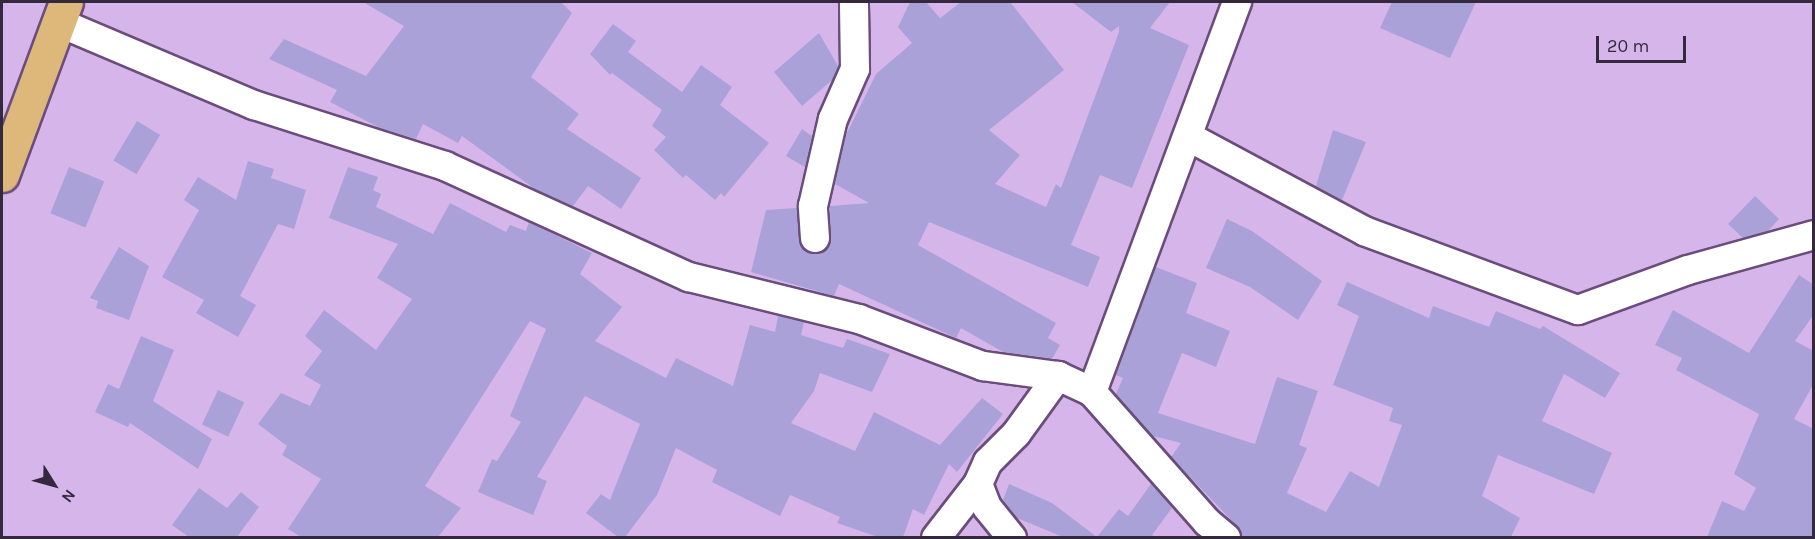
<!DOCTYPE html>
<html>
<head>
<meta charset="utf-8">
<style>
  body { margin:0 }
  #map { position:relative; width:1815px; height:539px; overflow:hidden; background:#d6b6ea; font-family:Karla,sans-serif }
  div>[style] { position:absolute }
  .building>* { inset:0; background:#aba1d9; transform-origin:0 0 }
  .roads { filter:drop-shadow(2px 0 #6a4d7b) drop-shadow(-2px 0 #6a4d7b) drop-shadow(0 2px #6a4d7b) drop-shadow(0 -2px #6a4d7b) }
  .minor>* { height:28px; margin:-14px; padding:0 14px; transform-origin:14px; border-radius:14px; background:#fff }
  .major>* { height:33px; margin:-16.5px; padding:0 16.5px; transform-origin:16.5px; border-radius:16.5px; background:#deb77a }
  span { translate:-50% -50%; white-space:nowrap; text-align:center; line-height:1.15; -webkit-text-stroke:6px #d6b6ea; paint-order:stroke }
  .frame { position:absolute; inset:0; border:3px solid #34283c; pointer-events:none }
  .north { position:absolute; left:24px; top:455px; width:60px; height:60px; -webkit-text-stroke:4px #d6b6ea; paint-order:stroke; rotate:127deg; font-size:16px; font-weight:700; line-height:24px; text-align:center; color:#34283c }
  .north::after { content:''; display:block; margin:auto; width:21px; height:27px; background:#34283c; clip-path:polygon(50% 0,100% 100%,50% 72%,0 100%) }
  .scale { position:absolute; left:1596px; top:36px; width:90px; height:27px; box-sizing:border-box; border:3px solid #34283c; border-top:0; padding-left:8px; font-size:18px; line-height:21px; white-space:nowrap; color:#34283c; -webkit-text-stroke:4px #d6b6ea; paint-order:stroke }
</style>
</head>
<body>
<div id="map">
  <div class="building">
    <div style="clip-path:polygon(363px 2px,561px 2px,572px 13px,531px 77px,579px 114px,567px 129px,641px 178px,621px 209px,588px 186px,573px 206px,535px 189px,462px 136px,458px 143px,423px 124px,416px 139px,380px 128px,330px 102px,337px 90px,269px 59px,284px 39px,366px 76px,404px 26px)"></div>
    <div style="clip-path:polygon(910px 2px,926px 2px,940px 18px,961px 2px,1010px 2px,1064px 70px,989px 130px,1020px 155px,995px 184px,1046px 207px,1056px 184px,1061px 188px,1119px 32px,1119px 26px,1111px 32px,1072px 2px,1170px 2px,1150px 28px,1189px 45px,1132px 188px,1100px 175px,1071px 245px,1100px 257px,1088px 287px,929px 222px,918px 245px,1056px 323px,1048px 338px,1060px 345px,1052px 359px,1003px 352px,961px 328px,956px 338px,839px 284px,834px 296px,751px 272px,766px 210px,797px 208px,801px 247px,817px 254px,830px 245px,830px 206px,869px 203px,835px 184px,846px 135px,876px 74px,912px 43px,898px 27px)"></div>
    <div style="clip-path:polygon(1392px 2px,1476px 2px,1450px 58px,1380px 28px)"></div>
    <div style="clip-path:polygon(613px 24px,636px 41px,628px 52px,682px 92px,701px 65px,732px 87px,720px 105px,769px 143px,724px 197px,721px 193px,715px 200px,686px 175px,683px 178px,654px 150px,666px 137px,652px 126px,662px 110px,612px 73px,610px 75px,590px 54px)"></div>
    <div style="clip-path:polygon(819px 33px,838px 66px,832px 80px,802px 106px,774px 72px)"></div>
    <div style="left:137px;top:121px;width:27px;height:46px;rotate:31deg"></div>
    <div style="clip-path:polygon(802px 129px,812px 136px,805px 167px,786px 156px)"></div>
    <div style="clip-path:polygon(1333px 130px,1366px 142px,1342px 200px,1316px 186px)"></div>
    <div style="clip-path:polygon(248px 161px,274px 169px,271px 178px,306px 190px,294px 229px,278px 224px,240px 296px,256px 305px,238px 337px,196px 313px,204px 300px,162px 277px,199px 210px,184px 200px,198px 177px,236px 200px)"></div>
    <div style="left:69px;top:167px;width:38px;height:50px;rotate:22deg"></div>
    <div style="clip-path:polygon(348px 167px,378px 177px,373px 190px,381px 194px,376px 207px,433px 234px,450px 203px,506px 232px,510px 225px,526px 231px,529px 222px,592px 253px,580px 274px,622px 307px,595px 341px,666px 378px,676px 358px,733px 386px,750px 325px,775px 332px,778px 316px,804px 322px,801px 335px,843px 348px,847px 339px,890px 354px,872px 392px,820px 373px,814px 391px,791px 423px,855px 451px,874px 412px,940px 445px,982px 398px,1003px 414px,957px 472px,949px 464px,924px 515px,913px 509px,903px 537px,878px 537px,837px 523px,840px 517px,790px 495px,780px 516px,712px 482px,717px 470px,676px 448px,657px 495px,625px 537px,618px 537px,586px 513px,601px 494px,610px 500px,640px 424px,585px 396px,537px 477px,547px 481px,533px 515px,478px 492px,492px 459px,497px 461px,521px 422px,510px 416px,546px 329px,530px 321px,425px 486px,461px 508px,438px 537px,301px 537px,288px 529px,321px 479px,282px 455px,287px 446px,258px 424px,281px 393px,310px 406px,321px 385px,304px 375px,322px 351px,305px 336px,324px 310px,376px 350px,412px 299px,377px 278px,398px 244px,329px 218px)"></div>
    <div style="clip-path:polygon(1755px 196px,1779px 219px,1768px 231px,1743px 238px,1728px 224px)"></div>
    <div style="clip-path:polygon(1227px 219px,1252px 231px,1322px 281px,1298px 320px,1250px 287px,1206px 268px)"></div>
    <div style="clip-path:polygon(119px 247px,149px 266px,129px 320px,96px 308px,98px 301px,90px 298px)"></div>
    <div style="clip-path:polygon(1156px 267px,1197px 283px,1186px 313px,1230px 331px,1216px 367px,1182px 353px,1158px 413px,1255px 444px,1277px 377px,1318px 391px,1299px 445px,1307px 448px,1287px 493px,1326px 512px,1350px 471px,1379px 487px,1402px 425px,1389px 421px,1393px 408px,1333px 385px,1359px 316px,1337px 305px,1347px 282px,1429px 318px,1433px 306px,1489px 327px,1496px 311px,1540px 329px,1543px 326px,1620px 373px,1605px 398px,1564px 374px,1542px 421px,1612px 453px,1594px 494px,1498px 455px,1482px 496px,1520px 518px,1511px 537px,1242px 537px,1237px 526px,1171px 457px,1181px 443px,1153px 436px,1116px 394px,1123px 378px,1116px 375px)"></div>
    <div style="clip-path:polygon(1799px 275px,1814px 285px,1814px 314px,1795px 341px,1814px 351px,1814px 383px,1794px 419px,1814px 429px,1814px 537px,1707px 537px,1722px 501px,1744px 511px,1756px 488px,1734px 474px,1759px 414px,1676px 370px,1682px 358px,1655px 345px,1673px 310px,1749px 353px)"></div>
    <div style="clip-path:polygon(141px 336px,174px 350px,153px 401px,212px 439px,198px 469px,130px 423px,128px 427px,95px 412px,108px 384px,119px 389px)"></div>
    <div style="left:218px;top:390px;width:29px;height:38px;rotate:25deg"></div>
    <div style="clip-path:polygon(1009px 484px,1052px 503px,1097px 537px,1119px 509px,1128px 516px,1151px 484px,1172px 508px,1152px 535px,1156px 537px,1063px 537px,1017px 518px,1003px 500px)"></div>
    <div style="clip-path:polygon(199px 488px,227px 508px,241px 492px,259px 507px,237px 537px,189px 537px,172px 525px)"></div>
  </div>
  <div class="roads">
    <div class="minor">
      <div style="left:58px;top:22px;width:213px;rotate:23deg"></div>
      <div style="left:254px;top:105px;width:201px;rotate:17.7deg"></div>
      <div style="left:445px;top:166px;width:268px;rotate:24.5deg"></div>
      <div style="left:689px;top:277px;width:175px;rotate:13.9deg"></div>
      <div style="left:859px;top:319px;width:133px;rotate:20.8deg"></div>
      <div style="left:983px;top:366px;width:76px;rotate:7.6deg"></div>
      <div style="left:1058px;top:376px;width:38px;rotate:25deg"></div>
      <div style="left:1092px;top:392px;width:174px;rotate:48.5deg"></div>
      <div style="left:1207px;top:522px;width:25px;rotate:40deg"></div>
      <div style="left:1189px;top:137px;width:199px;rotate:28.2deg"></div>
      <div style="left:1364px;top:231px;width:228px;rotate:20.3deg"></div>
      <div style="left:1578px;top:310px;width:117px;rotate:-20deg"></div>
      <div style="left:1688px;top:270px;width:131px;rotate:-15.5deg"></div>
      <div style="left:815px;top:238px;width:32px;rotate:-94deg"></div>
      <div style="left:813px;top:206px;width:89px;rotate:-77.1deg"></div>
      <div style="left:833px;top:119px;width:55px;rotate:-66.3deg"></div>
      <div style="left:855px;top:69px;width:67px;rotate:-90.9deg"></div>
      <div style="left:1092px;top:392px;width:416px;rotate:-69.6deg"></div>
      <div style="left:936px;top:538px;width:68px;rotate:-52.1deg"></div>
      <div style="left:1012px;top:538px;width:40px;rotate:-129deg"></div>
      <div style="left:987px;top:507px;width:25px;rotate:-111deg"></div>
      <div style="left:978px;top:484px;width:24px;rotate:-66deg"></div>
      <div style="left:988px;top:462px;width:40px;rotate:-45deg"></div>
      <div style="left:1016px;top:434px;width:72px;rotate:-54.1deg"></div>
    </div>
    <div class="major">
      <div style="left:2px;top:175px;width:184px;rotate:-69.7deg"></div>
    </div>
  </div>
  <div class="frame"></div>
  <div class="north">N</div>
  <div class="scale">20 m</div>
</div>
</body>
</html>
